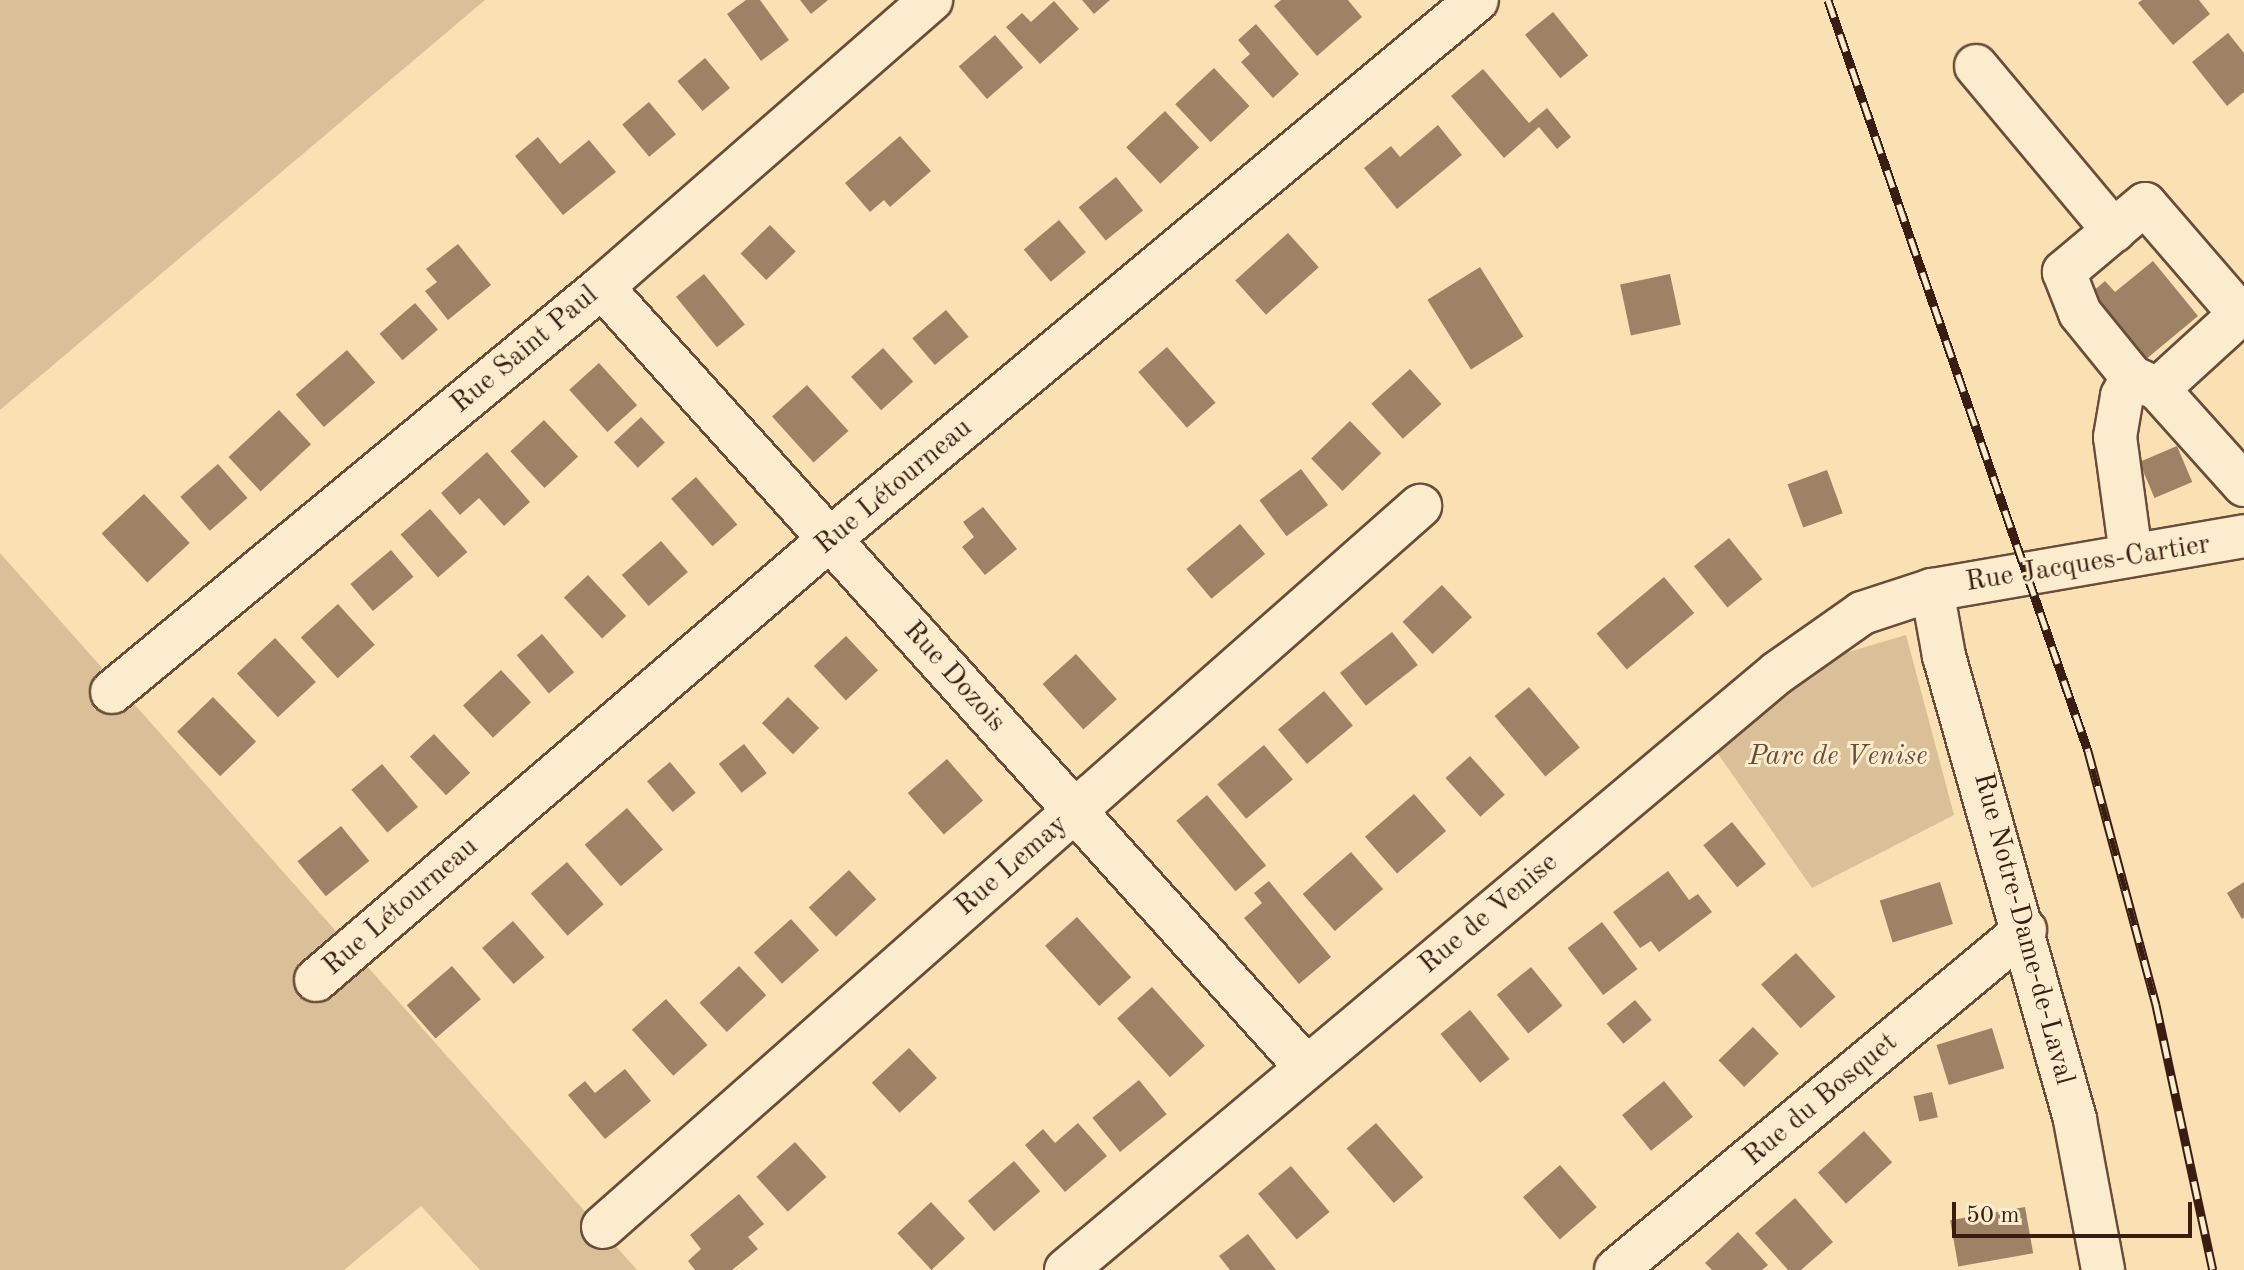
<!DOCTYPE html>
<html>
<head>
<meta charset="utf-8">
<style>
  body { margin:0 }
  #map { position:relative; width:2244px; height:1270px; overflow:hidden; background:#fae1b4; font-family:"Old Standard TT",serif }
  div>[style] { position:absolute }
  .green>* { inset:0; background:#d9c098 }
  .building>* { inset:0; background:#9d8266; transform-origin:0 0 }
  .roads { filter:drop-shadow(2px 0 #694d3a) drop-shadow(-2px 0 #694d3a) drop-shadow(0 2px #694d3a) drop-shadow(0 -2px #694d3a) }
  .minor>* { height:42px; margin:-21px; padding:0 21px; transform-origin:21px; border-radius:21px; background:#fcecce }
  .rail>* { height:9px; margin-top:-4.5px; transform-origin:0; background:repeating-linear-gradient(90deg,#fcecce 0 18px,#391c12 0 36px); box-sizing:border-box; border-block:2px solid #391c12 }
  span { translate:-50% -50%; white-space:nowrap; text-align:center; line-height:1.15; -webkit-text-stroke:6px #fcecce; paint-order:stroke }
  .street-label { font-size:28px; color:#391c12 }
  .park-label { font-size:28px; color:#694d3a; font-style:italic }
  .scale { position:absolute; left:1952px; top:1202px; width:240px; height:36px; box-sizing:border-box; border:4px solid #391c12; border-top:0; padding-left:10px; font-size:24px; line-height:28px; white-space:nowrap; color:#391c12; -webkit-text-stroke:6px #fcecce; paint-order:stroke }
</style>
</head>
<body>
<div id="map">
  <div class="green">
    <div style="clip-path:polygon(0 0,485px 0,0 410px)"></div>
    <div style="clip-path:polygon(0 553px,637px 1270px,480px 1270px,421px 1206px,344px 1270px,0 1270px)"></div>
    <div style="clip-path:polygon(1906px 635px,1954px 815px,1812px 888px,1704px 734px,1777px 673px)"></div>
  </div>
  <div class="building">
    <div style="clip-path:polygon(746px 0,760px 0,789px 40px,761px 61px,727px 14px)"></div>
    <div style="clip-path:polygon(800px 0,828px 0,811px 14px)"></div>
    <div style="clip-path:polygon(1082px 0,1110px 0,1094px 14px)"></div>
    <div style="clip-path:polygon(1281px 0,1348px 0,1362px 17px,1317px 56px,1274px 6px)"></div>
    <div style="clip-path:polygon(2142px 0,2199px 0,2210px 14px,2173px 45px,2138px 3px)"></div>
    <div style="clip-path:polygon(1054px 1px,1079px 29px,1040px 64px,1006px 27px,1022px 13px,1031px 22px)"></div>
    <div style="left:1553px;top:12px;width:56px;height:36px;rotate:51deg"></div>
    <div style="clip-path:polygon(1256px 24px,1299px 74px,1273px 98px,1241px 62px,1250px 54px,1238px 40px)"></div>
    <div style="clip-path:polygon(2228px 33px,2244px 53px,2244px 92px,2227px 106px,2192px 62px)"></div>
    <div style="left:995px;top:35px;width:43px;height:48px;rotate:49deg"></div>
    <div style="left:705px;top:58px;width:39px;height:36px;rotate:50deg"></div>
    <div style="left:1214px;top:68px;width:52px;height:53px;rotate:47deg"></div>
    <div style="clip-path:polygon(1483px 69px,1529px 123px,1547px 108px,1571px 137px,1557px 149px,1539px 127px,1504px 158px,1451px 96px)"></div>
    <div style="left:649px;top:102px;width:42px;height:35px;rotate:50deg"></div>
    <div style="left:1165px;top:111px;width:50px;height:53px;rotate:47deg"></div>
    <div style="clip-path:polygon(1438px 125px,1462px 155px,1397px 209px,1364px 168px,1391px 146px,1400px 157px)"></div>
    <div style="clip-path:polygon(900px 136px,931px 171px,890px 207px,884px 200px,870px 212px,845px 183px)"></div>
    <div style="clip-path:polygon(538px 137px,560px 164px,589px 140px,616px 172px,563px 215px,515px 156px)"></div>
    <div style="left:1116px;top:177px;width:43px;height:48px;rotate:51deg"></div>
    <div style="left:1059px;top:220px;width:42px;height:46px;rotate:50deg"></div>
    <div style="left:770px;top:225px;width:37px;height:41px;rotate:46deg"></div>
    <div style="left:1288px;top:233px;width:46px;height:71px;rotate:48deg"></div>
    <div style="clip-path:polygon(458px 244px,491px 285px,448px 320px,425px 291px,437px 282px,426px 269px)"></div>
    <div style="clip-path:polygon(2153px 261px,2198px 316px,2139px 365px,2084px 299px,2105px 281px,2115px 292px)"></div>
    <div style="left:1480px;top:267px;width:82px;height:62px;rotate:58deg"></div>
    <div style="left:704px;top:274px;width:65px;height:36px;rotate:51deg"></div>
    <div style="left:1670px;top:274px;width:52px;height:51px;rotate:78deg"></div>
    <div style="left:415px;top:303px;width:35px;height:47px;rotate:49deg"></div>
    <div style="left:946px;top:310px;width:35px;height:44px;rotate:50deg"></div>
    <div style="left:1167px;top:347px;width:74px;height:38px;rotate:49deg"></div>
    <div style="left:883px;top:348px;width:45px;height:43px;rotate:48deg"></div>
    <div style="left:347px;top:350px;width:43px;height:68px;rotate:49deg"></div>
    <div style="left:599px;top:363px;width:57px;height:40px;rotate:48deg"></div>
    <div style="left:1410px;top:369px;width:47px;height:52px;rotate:48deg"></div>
    <div style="left:807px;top:385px;width:62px;height:47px;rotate:48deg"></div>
    <div style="left:279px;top:410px;width:47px;height:69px;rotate:47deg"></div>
    <div style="left:641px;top:417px;width:35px;height:37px;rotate:47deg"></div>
    <div style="left:544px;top:420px;width:50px;height:46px;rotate:47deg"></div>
    <div style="left:1350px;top:421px;width:45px;height:54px;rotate:46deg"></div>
    <div style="left:2177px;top:446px;width:39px;height:41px;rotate:67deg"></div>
    <div style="clip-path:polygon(487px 452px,530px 502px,504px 526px,479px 498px,460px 515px,441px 493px)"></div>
    <div style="left:218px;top:464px;width:45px;height:50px;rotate:49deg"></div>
    <div style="left:1301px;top:469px;width:45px;height:52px;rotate:53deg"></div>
    <div style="left:1827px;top:470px;width:46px;height:42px;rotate:70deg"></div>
    <div style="left:696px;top:477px;width:63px;height:33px;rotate:49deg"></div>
    <div style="left:144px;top:494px;width:67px;height:58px;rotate:47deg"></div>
    <div style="clip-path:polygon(983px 507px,1017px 549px,985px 575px,962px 547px,974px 537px,963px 522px)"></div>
    <div style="left:430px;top:509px;width:57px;height:39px;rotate:49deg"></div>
    <div style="left:1240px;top:524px;width:39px;height:70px;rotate:50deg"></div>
    <div style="left:1729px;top:538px;width:53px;height:45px;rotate:51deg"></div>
    <div style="left:661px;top:541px;width:41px;height:52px;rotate:49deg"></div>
    <div style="left:391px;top:550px;width:35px;height:53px;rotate:50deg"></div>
    <div style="left:588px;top:575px;width:56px;height:33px;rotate:47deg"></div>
    <div style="left:1664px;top:577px;width:47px;height:88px;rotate:50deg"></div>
    <div style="left:1442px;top:585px;width:44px;height:54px;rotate:47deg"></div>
    <div style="left:338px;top:604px;width:55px;height:50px;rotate:48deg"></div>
    <div style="left:1392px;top:632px;width:42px;height:66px;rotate:52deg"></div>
    <div style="left:542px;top:634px;width:50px;height:33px;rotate:50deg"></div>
    <div style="left:846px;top:636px;width:47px;height:44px;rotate:47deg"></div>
    <div style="left:275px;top:638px;width:60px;height:52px;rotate:47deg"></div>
    <div style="left:1076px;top:654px;width:61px;height:45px;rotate:48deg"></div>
    <div style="left:501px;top:670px;width:44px;height:52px;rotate:47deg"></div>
    <div style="left:1529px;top:687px;width:79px;height:45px;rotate:50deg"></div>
    <div style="left:1324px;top:691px;width:45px;height:60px;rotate:50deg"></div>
    <div style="left:213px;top:697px;width:62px;height:50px;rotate:46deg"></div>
    <div style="left:788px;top:697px;width:44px;height:37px;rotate:45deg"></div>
    <div style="left:434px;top:734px;width:53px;height:33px;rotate:47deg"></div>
    <div style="left:744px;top:744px;width:37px;height:32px;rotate:52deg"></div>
    <div style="left:1264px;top:745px;width:45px;height:61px;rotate:50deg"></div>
    <div style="left:1470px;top:756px;width:52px;height:33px;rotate:48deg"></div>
    <div style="left:947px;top:759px;width:55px;height:52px;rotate:49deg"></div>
    <div style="left:670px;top:762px;width:40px;height:30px;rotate:50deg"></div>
    <div style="left:382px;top:764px;width:56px;height:40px;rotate:50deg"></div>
    <div style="left:1414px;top:794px;width:49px;height:65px;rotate:49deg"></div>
    <div style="left:1207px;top:795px;width:92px;height:40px;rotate:50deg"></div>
    <div style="left:627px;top:808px;width:55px;height:56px;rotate:49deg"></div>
    <div style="left:1732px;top:822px;width:54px;height:37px;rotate:51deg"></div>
    <div style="left:341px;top:826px;width:45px;height:56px;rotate:51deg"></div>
    <div style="left:1351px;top:852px;width:49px;height:64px;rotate:49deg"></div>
    <div style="left:567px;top:862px;width:56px;height:48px;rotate:49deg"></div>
    <div style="left:849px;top:870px;width:40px;height:55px;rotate:47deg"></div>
    <div style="clip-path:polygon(1668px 871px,1689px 900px,1698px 894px,1712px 912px,1659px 952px,1651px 941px,1640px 948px,1613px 912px)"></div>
    <div style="clip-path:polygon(1269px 881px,1331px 957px,1299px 984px,1244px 918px,1262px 903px,1254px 893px)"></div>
    <div style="left:1940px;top:882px;width:44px;height:63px;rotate:73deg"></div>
    <div style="clip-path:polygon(2244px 882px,2244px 917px,2242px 919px,2227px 893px)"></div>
    <div style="left:1077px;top:917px;width:81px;height:43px;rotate:48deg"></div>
    <div style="left:791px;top:919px;width:42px;height:50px;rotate:48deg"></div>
    <div style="left:513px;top:921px;width:48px;height:41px;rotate:49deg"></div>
    <div style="left:1602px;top:922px;width:59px;height:43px;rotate:53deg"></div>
    <div style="left:1796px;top:953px;width:59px;height:47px;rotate:48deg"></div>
    <div style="left:452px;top:966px;width:44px;height:60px;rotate:49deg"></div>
    <div style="left:739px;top:966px;width:40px;height:54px;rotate:47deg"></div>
    <div style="left:1531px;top:967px;width:50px;height:44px;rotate:51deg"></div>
    <div style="left:1152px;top:987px;width:79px;height:47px;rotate:48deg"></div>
    <div style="left:666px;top:999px;width:62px;height:46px;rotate:48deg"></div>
    <div style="left:1635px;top:1000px;width:26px;height:37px;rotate:50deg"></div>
    <div style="left:1470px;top:1010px;width:63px;height:38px;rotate:51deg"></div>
    <div style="left:1753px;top:1027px;width:37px;height:48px;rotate:46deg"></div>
    <div style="left:1992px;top:1028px;width:42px;height:58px;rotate:73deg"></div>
    <div style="left:909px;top:1048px;width:41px;height:51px;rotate:47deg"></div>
    <div style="clip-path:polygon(625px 1069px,651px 1101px,605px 1139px,568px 1095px,585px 1081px,595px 1093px)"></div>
    <div style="left:1139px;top:1080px;width:44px;height:60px;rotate:51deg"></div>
    <div style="left:1664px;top:1081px;width:46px;height:54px;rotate:51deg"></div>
    <div style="left:1932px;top:1092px;width:26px;height:19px;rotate:77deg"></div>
    <div style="clip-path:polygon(1078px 1123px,1107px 1156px,1065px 1192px,1025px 1145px,1043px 1129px,1055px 1143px)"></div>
    <div style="left:1376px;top:1123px;width:72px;height:39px;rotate:49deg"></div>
    <div style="left:1864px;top:1131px;width:42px;height:62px;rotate:48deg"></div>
    <div style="left:795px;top:1142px;width:47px;height:52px;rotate:48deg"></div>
    <div style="left:1014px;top:1161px;width:40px;height:61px;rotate:49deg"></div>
    <div style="left:1560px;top:1165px;width:56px;height:49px;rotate:49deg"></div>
    <div style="left:1291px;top:1166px;width:60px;height:43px;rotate:50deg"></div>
    <div style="clip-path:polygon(739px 1194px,764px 1224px,748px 1237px,758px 1249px,732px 1270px,695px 1270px,688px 1261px,701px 1249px,690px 1235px)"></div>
    <div style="clip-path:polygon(1795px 1198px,1833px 1242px,1801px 1270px,1788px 1270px,1755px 1233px)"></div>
    <div style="left:931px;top:1202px;width:50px;height:46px;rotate:47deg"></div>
    <div style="left:2025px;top:1207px;width:47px;height:76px;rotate:80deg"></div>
    <div style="clip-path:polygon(1738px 1232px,1768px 1265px,1762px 1270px,1712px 1270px,1705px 1263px)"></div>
    <div style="clip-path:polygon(1248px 1234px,1276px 1270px,1230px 1270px,1219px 1256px)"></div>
  </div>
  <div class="roads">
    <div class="minor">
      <div style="left:1976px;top:66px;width:215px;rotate:50.1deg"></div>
      <div style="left:602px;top:287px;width:1051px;rotate:47.93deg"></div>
      <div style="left:2158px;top:389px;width:111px;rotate:-42.4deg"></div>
      <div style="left:2240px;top:314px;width:145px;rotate:-130.8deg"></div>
      <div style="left:2145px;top:204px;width:106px;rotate:140deg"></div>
      <div style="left:2064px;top:272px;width:44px;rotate:68.7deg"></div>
      <div style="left:2080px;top:313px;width:82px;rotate:50.9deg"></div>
      <div style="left:2132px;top:377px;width:29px;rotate:25deg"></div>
      <div style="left:2158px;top:389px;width:129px;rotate:48.1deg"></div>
      <div style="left:2131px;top:555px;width:119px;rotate:-97.7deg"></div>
      <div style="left:2115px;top:437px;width:42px;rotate:-80.3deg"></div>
      <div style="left:2122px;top:396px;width:21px;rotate:-62deg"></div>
      <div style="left:1932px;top:590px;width:67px;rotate:79.7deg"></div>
      <div style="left:1944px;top:656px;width:482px;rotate:74.2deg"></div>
      <div style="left:2075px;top:1120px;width:153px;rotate:79.4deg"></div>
      <div style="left:112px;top:692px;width:636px;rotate:-39.57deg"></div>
      <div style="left:602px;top:287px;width:437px;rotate:-41.1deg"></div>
      <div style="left:316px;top:980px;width:677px;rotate:-40.63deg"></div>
      <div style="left:830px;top:539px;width:842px;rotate:-39.8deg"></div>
      <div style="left:603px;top:1227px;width:1090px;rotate:-41.43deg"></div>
      <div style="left:1066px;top:1270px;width:928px;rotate:-40.02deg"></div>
      <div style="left:1777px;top:673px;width:104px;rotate:-35.2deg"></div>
      <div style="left:1862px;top:613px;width:74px;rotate:-18.2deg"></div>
      <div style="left:1932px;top:590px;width:317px;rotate:-9.8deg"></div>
      <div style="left:1616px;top:1270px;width:532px;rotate:-39.74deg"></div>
    </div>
  </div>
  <div class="rail">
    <div style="left:1828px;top:0;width:795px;rotate:70.9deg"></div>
    <div style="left:2088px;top:751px;width:263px;rotate:75deg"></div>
    <div style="left:2156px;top:1005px;width:271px;rotate:77.9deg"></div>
  </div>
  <div class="street-label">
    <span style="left:525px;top:350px;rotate:-40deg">Rue Saint Paul</span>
    <span style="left:894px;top:487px;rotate:-40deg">Rue Létourneau</span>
    <span style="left:2088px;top:564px;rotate:-9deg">Rue Jacques-Cartier</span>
    <span style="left:954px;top:677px;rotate:48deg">Rue Dozois</span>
    <span style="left:1012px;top:866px;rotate:-41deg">Rue Lemay</span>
    <span style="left:401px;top:907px;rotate:-41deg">Rue Létourneau</span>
    <span style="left:1489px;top:914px;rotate:-40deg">Rue de Venise</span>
    <span style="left:2023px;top:929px;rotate:75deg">Rue Notre-Dame-de-Laval</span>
    <span style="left:1821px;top:1100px;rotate:-40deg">Rue du Bosquet</span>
  </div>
  <div class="park-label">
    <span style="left:1838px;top:757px">Parc de Venise</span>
  </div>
  <div class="scale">50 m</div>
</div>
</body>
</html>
